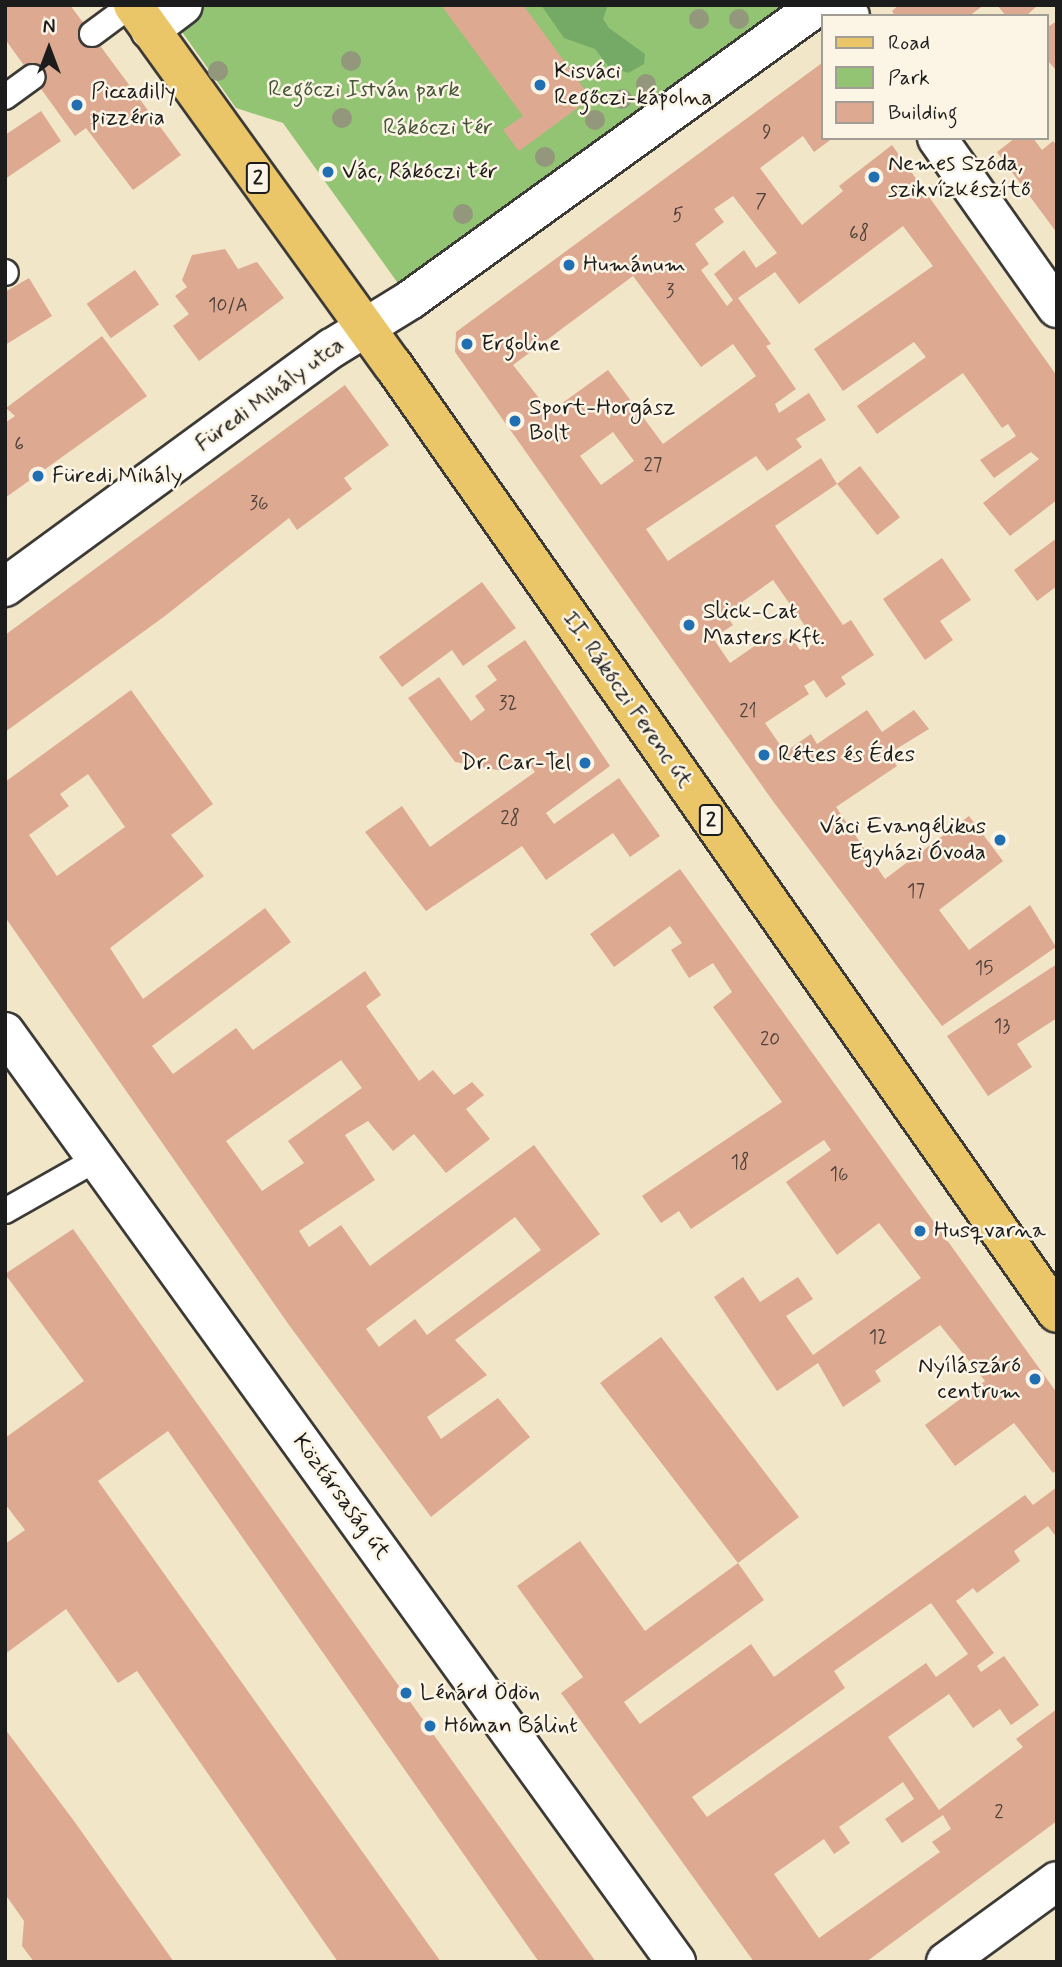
<!DOCTYPE html>
<html>
<head>
<meta charset="utf-8">
<style>
  body { margin:0 }
  #map { position:relative; width:1062px; height:1967px; overflow:hidden; background:#f2e6c9; font-family:Mynerve,sans-serif }
  div>[style] { position:absolute }
  .green>* { inset:0; background:#92c474 }
  .forest>* { inset:0; background:#75aa66 }
  .building>* { inset:0; background:#dda991; transform-origin:0 0 }
  .roads { filter:drop-shadow(2px 0 #3c3a36) drop-shadow(-2px 0 #3c3a36) drop-shadow(0 2px #3c3a36) drop-shadow(0 -2px #3c3a36) }
  .service>* { height:24px; margin:-12px; padding:0 12px; transform-origin:12px; border-radius:12px; background:#fff }
  .minor>* { height:38px; margin:-19px; padding:0 19px; transform-origin:19px; border-radius:19px; background:#fff }
  .tertiary>* { height:38px; margin:-19px; padding:0 19px; transform-origin:19px; border-radius:19px; background:#fff }
  .primary>* { height:38px; margin:-19px; padding:0 19px; transform-origin:19px; border-radius:19px; background:#ebc669 }
  .trees>* { width:20px; height:20px; margin:-10px; border-radius:50%; background:#93977b }
  .dots>* { width:19px; height:19px; translate:-50% -50%; box-sizing:border-box; border:4px solid #fcf5e5; border-radius:50% }
  span { translate:-50% -50%; white-space:nowrap; text-align:center; line-height:1.15; -webkit-text-stroke:5px #fcf5e5; paint-order:stroke }
  .number-label { font-size:19px; color:#4c3f39 }
  .number-label span { -webkit-text-stroke-width:0 }
  .shield-label span { padding:2px 5px; background:#fcf5e5; border:2px solid; border-radius:5px; -webkit-text-stroke-width:0 }
  .shield-label { font-size:21px; color:#1c1c1c; font-weight:700 }
  .poi-label { font-size:23px; color:#1c1c1c }
  .left { translate:0 -50%; text-align:left }
  .right { translate:-100% -50%; text-align:right }
  .park-label { font-size:23px; color:#45573b }
  .street-label { font-size:23px; color:#1c1c1c }
  .frame { position:absolute; inset:0; border:7px solid #1c1c1c; pointer-events:none }
  .legend { position:absolute; left:821px; top:14px; width:228px; height:126px; box-sizing:border-box; background:#fcf5e5; border:2px solid #a29e95; margin:0; padding:9px 12px; list-style:none; font-size:21px; color:#1c1c1c }
  .legend li { display:flex; align-items:center; gap:14px; height:35px }
  .legend b { width:35px; border:2px solid #a29e95 }
  .north { position:absolute; left:14px; top:14px; width:70px; height:70px; -webkit-text-stroke:5px #fcf5e5; paint-order:stroke; rotate:0deg; font-size:19px; font-weight:700; line-height:28px; text-align:center; color:#1c1c1c }
  .north::after { content:''; display:block; margin:auto; width:24px; height:32px; background:#1c1c1c; clip-path:polygon(50% 0,100% 100%,50% 72%,0 100%) }
</style>
</head>
<body>
<div id="map">
  <div class="green">
    <div style="clip-path:polygon(183px 5px,819px 5px,410px 300px,283px 123px,236px 108px,170px 15px)"></div>
  </div>
  <div class="forest">
    <div style="clip-path:polygon(541px 5px,608px 5px,603px 19px,609px 28px,645px 54px,644px 64px,628px 73px,608px 66px,595px 49px,564px 38px)"></div>
  </div>
  <div class="building">
    <div style="clip-path:polygon(5px 5px,70px 5px,181px 155px,133px 190px,86px 128px,75px 136px,5px 39px)"></div>
    <div style="clip-path:polygon(441px 5px,523px 5px,591px 98px,519px 151px,503px 130px,523px 116px)"></div>
    <div style="clip-path:polygon(899px 5px,984px 5px,969px 16px,895px 16px,892px 11px)"></div>
    <div style="clip-path:polygon(997px 5px,1038px 5px,1026px 16px,1006px 16px)"></div>
    <div style="clip-path:polygon(1057px 21px,1057px 71px,1046px 59px,1046px 28px)"></div>
    <div style="clip-path:polygon(evenodd,822px 63px,822px 138px,833px 138px,814px 152px,803px 136px,760px 168px,802px 225px,843px 191px,839px 186px,892px 145px,1057px 376px,1057px 500px,1010px 536px,983px 503px,1039px 459px,1031px 452px,994px 478px,980px 460px,1016px 436px,1008px 424px,1002px 428px,963px 373px,877px 434px,857px 406px,926px 357px,914px 342px,843px 391px,814px 349px,933px 266px,903px 226px,799px 304px,775px 272px,738px 298px,771px 344px,766px 346px,796px 389px,775px 404px,779px 413px,809px 393px,826px 420px,796px 439px,802px 447px,767px 471px,756px 456px,646px 529px,668px 561px,821px 458px,837px 484px,775px 526px,843px 625px,851px 620px,874px 655px,841px 677px,846px 684px,826px 698px,814px 680px,804px 686px,809px 694px,765px 723px,785px 752px,811px 734px,817px 744px,867px 710px,882px 732px,914px 710px,929px 729px,888px 754px,897px 766px,836px 807px,885px 879px,969px 816px,1003px 861px,939px 910px,969px 950px,1030px 905px,1056px 947px,942px 1026px,775px 804px,455px 352px,456px 332px,822px 63px,733px 196px,777px 253px,756px 268px,744px 250px,714px 274px,733px 300px,727px 306px,701px 270px,709px 264px,695px 244px,724px 222px,714px 209px,733px 196px,822px 63px,633px 276px,701px 367px,733px 344px,756px 376px,663px 444px,608px 370px,550px 412px,513px 365px,633px 276px,822px 63px,613px 432px,634px 461px,601px 485px,580px 456px,613px 432px,822px 63px,773px 580px,817px 643px,800px 650px,790px 636px,776px 646px,769px 636px,730px 663px,713px 638px,733px 625px,725px 614px,773px 580px)"></div>
    <div style="clip-path:polygon(41px 111px,61px 141px,5px 179px,5px 135px)"></div>
    <div style="clip-path:polygon(1015px 138px,1033px 138px,1042px 150px,1053px 141px,1057px 146px,1057px 233px,997px 152px)"></div>
    <div style="clip-path:polygon(225px 249px,238px 269px,257px 262px,284px 298px,199px 361px,173px 326px,189px 314px,175px 296px,187px 287px,182px 280px,192px 255px)"></div>
    <div style="left:135px;top:270px;width:42px;height:59px;rotate:55deg"></div>
    <div style="clip-path:polygon(29px 278px,52px 316px,5px 345px,5px 292px)"></div>
    <div style="clip-path:polygon(102px 336px,147px 396px,5px 498px,5px 423px,15px 416px,6px 408px)"></div>
    <div style="clip-path:polygon(345px 385px,389px 445px,344px 478px,352px 489px,297px 530px,289px 518px,165px 616px,5px 732px,5px 635px)"></div>
    <div style="left:860px;top:466px;width:65px;height:29px;rotate:52deg"></div>
    <div style="clip-path:polygon(1057px 538px,1057px 586px,1037px 601px,1014px 570px)"></div>
    <div style="clip-path:polygon(942px 558px,971px 600px,940px 621px,953px 640px,925px 660px,883px 599px)"></div>
    <div style="clip-path:polygon(482px 582px,516px 628px,463px 666px,452px 650px,402px 687px,379px 657px)"></div>
    <div style="clip-path:polygon(525px 640px,610px 766px,546px 813px,554px 824px,619px 778px,660px 836px,630px 857px,613px 833px,546px 880px,522px 846px,426px 911px,365px 832px,402px 806px,430px 847px,535px 772px,526px 760px,508px 772px,455px 762px,408px 698px,439px 677px,471px 721px,485px 710px,475px 696px,497px 680px,487px 666px)"></div>
    <div style="clip-path:polygon(evenodd,131px 690px,213px 804px,171px 835px,204px 876px,110px 948px,143px 999px,265px 908px,291px 942px,152px 1046px,173px 1074px,236px 1028px,253px 1050px,365px 971px,381px 995px,366px 1006px,419px 1081px,433px 1070px,454px 1095px,472px 1082px,484px 1095px,466px 1109px,490px 1139px,446px 1173px,414px 1134px,393px 1151px,368px 1121px,345px 1135px,375px 1180px,299px 1231px,309px 1247px,341px 1225px,370px 1266px,534px 1145px,600px 1234px,455px 1340px,487px 1375px,427px 1417px,441px 1439px,498px 1398px,530px 1437px,431px 1517px,289px 1325px,5px 917px,5px 782px,131px 690px,88px 774px,125px 827px,57px 876px,29px 835px,69px 806px,60px 794px,88px 774px,131px 690px,341px 1060px,362px 1088px,288px 1141px,304px 1163px,262px 1191px,226px 1141px,341px 1060px,131px 690px,515px 1217px,541px 1250px,427px 1335px,415px 1319px,379px 1347px,366px 1329px,515px 1217px)"></div>
    <div style="clip-path:polygon(680px 869px,1057px 1393px,1057px 1470px,1053px 1473px,1014px 1423px,955px 1466px,925px 1425px,985px 1381px,940px 1325px,875px 1371px,881px 1381px,843px 1407px,818px 1363px,777px 1391px,714px 1297px,743px 1277px,760px 1302px,798px 1277px,813px 1299px,786px 1316px,813px 1355px,921px 1278px,879px 1223px,837px 1255px,786px 1182px,831px 1150px,824px 1140px,691px 1229px,679px 1211px,661px 1223px,642px 1196px,782px 1102px,713px 1007px,732px 992px,713px 963px,689px 978px,671px 950px,682px 943px,670px 926px,614px 967px,590px 934px)"></div>
    <div style="clip-path:polygon(1057px 964px,1057px 1018px,1017px 1044px,1032px 1067px,988px 1096px,947px 1036px)"></div>
    <div style="clip-path:polygon(73px 1229px,201px 1409px,596px 1962px,539px 1962px,168px 1431px,98px 1481px,441px 1962px,338px 1962px,137px 1671px,118px 1683px,66px 1609px,5px 1654px,5px 1544px,25px 1530px,5px 1504px,5px 1438px,84px 1381px,5px 1274px)"></div>
    <div style="clip-path:polygon(evenodd,661px 1337px,799px 1517px,738px 1563px,764px 1600px,624px 1702px,640px 1724px,751px 1644px,774px 1677px,1025px 1495px,1033px 1505px,1057px 1487px,1057px 1538px,1048px 1526px,1014px 1551px,1020px 1561px,977px 1593px,973px 1588px,956px 1601px,994px 1653px,977px 1666px,981px 1672px,1004px 1656px,1039px 1705px,1011px 1725px,1000px 1709px,973px 1728px,949px 1694px,888px 1737px,939px 1810px,1023px 1747px,1016px 1739px,1057px 1709px,1057px 1821px,866px 1962px,754px 1962px,561px 1693px,583px 1677px,517px 1586px,580px 1541px,645px 1631px,738px 1563px,600px 1383px,661px 1337px,931px 1603px,968px 1654px,936px 1677px,926px 1663px,707px 1817px,692px 1797px,845px 1688px,834px 1671px,931px 1603px,661px 1337px,903px 1782px,914px 1799px,885px 1819px,902px 1843px,943px 1815px,951px 1829px,932px 1842px,940px 1852px,819px 1938px,774px 1874px,824px 1839px,834px 1854px,850px 1843px,839px 1827px,903px 1782px)"></div>
    <div style="clip-path:polygon(5px 1729px,74px 1821px,174px 1962px,34px 1962px,22px 1946px,24px 1921px,5px 1894px)"></div>
  </div>
  <div class="roads">
    <div class="service">
      <div style="left:92px;top:34px;width:49px;rotate:-36.6deg"></div>
      <div style="left:5px;top:97px;width:34px;rotate:-36deg"></div>
      <div style="left:5px;top:272px;width:1px;rotate:45deg"></div>
      <div style="left:5px;top:1211px;width:106px;rotate:-29.5deg"></div>
    </div>
    <div class="minor">
      <div style="left:843px;top:5px;width:13px;rotate:58deg"></div>
      <div style="left:150px;top:30px;width:41px;rotate:-37.1deg"></div>
      <div style="left:937px;top:138px;width:208px;rotate:54.8deg"></div>
      <div style="left:5px;top:587px;width:405px;rotate:-36.2deg"></div>
      <div style="left:332px;top:348px;width:92px;rotate:-31.6deg"></div>
      <div style="left:410px;top:300px;width:504px;rotate:-35.8deg"></div>
      <div style="left:5px;top:1032px;width:1147px;rotate:54.19deg"></div>
    </div>
    <div class="tertiary">
      <div style="left:946px;top:1962px;width:137px;rotate:-36.1deg"></div>
    </div>
    <div class="primary">
      <div style="left:133px;top:5px;width:444px;rotate:54.2deg"></div>
      <div style="left:393px;top:365px;width:1157px;rotate:54.99deg"></div>
    </div>
  </div>
  <div class="trees">
    <div style="left:699px;top:19px"></div>
    <div style="left:739px;top:19px"></div>
    <div style="left:351px;top:61px"></div>
    <div style="left:218px;top:71px"></div>
    <div style="left:646px;top:84px"></div>
    <div style="left:622px;top:99px"></div>
    <div style="left:342px;top:118px"></div>
    <div style="left:595px;top:120px"></div>
    <div style="left:545px;top:157px"></div>
    <div style="left:463px;top:214px"></div>
  </div>
  <div class="dots">
    <div style="left:540px;top:85px;background:#1f6fb2"></div>
    <div style="left:77px;top:105px;background:#1f6fb2"></div>
    <div style="left:328px;top:172px;background:#1f6fb2"></div>
    <div style="left:874px;top:177px;background:#1f6fb2"></div>
    <div style="left:569px;top:265px;background:#1f6fb2"></div>
    <div style="left:467px;top:344px;background:#1f6fb2"></div>
    <div style="left:515px;top:421px;background:#1f6fb2"></div>
    <div style="left:38px;top:476px;background:#1f6fb2"></div>
    <div style="left:689px;top:625px;background:#1f6fb2"></div>
    <div style="left:764px;top:755px;background:#1f6fb2"></div>
    <div style="left:585px;top:763px;background:#1f6fb2"></div>
    <div style="left:1000px;top:840px;background:#1f6fb2"></div>
    <div style="left:920px;top:1231px;background:#1f6fb2"></div>
    <div style="left:1035px;top:1379px;background:#1f6fb2"></div>
    <div style="left:406px;top:1693px;background:#1f6fb2"></div>
    <div style="left:430px;top:1726px;background:#1f6fb2"></div>
  </div>
  <div class="number-label">
    <span style="left:767px;top:133px">9</span>
    <span style="left:761px;top:202px">7</span>
    <span style="left:678px;top:216px">5</span>
    <span style="left:859px;top:234px">68</span>
    <span style="left:670px;top:292px">3</span>
    <span style="left:228px;top:306px">10/A</span>
    <span style="left:19px;top:445px">6</span>
    <span style="left:653px;top:466px">27</span>
    <span style="left:259px;top:504px">36</span>
    <span style="left:508px;top:704px">32</span>
    <span style="left:748px;top:712px">21</span>
    <span style="left:510px;top:819px">28</span>
    <span style="left:916px;top:892px">17</span>
    <span style="left:984px;top:969px">15</span>
    <span style="left:1002px;top:1027px">13</span>
    <span style="left:770px;top:1040px">20</span>
    <span style="left:740px;top:1163px">18</span>
    <span style="left:839px;top:1175px">16</span>
    <span style="left:878px;top:1338px">12</span>
    <span style="left:999px;top:1813px">2</span>
  </div>
  <div class="shield-label">
    <span style="left:258px;top:178px">2</span>
    <span style="left:711px;top:820px">2</span>
  </div>
  <div class="poi-label">
    <span class="left" style="left:554px;top:85px">Kisváci<br>Regőczi-kápolna</span>
    <span class="left" style="left:91px;top:105px">Piccadilly<br>pizzéria</span>
    <span class="left" style="left:888px;top:177px">Nemes Szóda,<br>szikvízkészítő</span>
    <span class="left" style="left:342px;top:172px">Vác, Rákóczi tér</span>
    <span class="left" style="left:583px;top:265px">Humánum</span>
    <span class="left" style="left:481px;top:344px">Ergoline</span>
    <span class="left" style="left:529px;top:421px">Sport-Horgász<br>Bolt</span>
    <span class="left" style="left:52px;top:476px">Füredi Mihály</span>
    <span class="left" style="left:703px;top:625px">Slick-Cat<br>Masters Kft.</span>
    <span class="left" style="left:778px;top:755px">Rétes és Édes</span>
    <span class="right" style="left:571px;top:763px">Dr. Car-Tel</span>
    <span class="right" style="left:986px;top:840px">Váci Evangélikus<br>Egyházi Óvoda</span>
    <span class="left" style="left:934px;top:1231px">Husqvarna</span>
    <span class="right" style="left:1021px;top:1379px">Nyílászáró<br>centrum</span>
    <span class="left" style="left:420px;top:1693px">Lénárd Ödön</span>
    <span class="left" style="left:444px;top:1726px">Hóman Bálint</span>
  </div>
  <div class="park-label">
    <span style="left:364px;top:90px">Regőczi István park</span>
    <span style="left:438px;top:128px">Rákóczi tér</span>
  </div>
  <div class="street-label">
    <span style="left:270px;top:395px;rotate:-36deg">Füredi Mihály utca</span>
    <span style="left:627px;top:700px;rotate:55deg">II. Rákóczi Ferenc út</span>
    <span style="left:341px;top:1497px;rotate:54deg">Köztársaság út</span>
  </div>
  <div class="frame"></div>
  <ul class="legend">
  <li><b style="height:9px;background:#ebc669"></b>Road</li>
  <li><b style="height:19px;background:#92c474"></b>Park</li>
  <li><b style="height:19px;background:#dda991"></b>Building</li>
  </ul>
  <div class="north">N</div>
</div>
</body>
</html>
